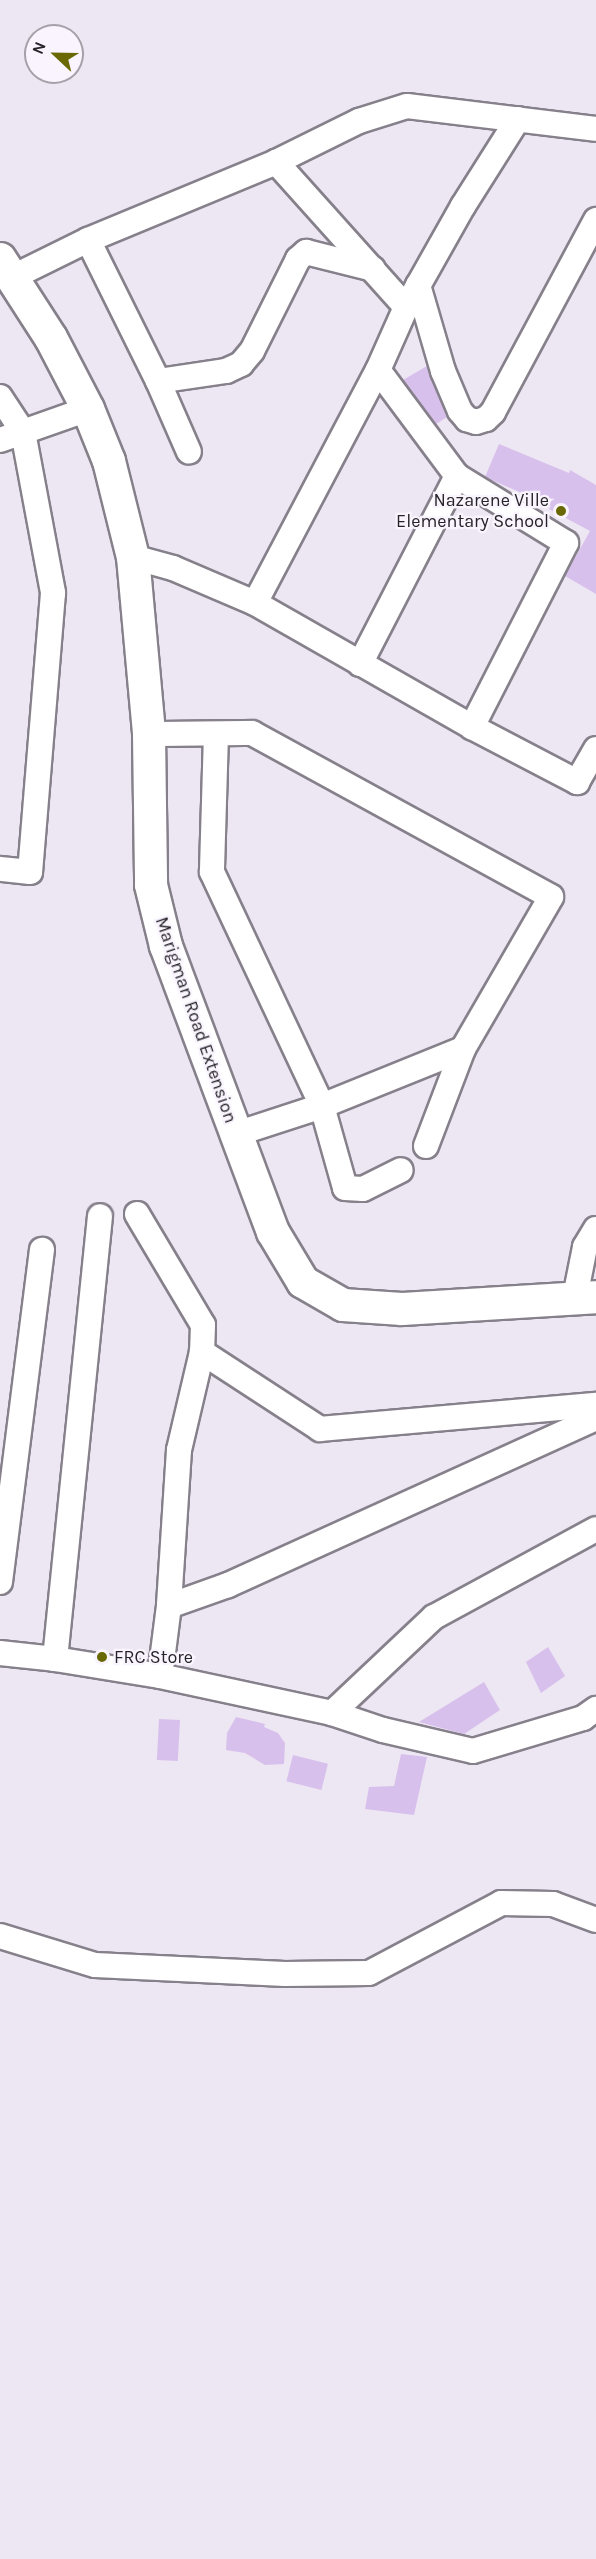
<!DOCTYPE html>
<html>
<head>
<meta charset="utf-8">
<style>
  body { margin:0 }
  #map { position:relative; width:596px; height:2559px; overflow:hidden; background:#ede6f3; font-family:Karla,sans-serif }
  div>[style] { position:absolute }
  .building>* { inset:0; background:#d8c0ec; transform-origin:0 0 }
  .roads { filter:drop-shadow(2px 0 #86808b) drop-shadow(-2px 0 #86808b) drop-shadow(0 2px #86808b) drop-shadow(0 -2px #86808b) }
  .minor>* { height:24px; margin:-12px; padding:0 12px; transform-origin:12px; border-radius:12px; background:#fff }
  .tertiary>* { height:32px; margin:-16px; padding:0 16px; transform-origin:16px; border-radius:16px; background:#fff }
  .dots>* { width:16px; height:16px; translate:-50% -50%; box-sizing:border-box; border:3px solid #f9f4fe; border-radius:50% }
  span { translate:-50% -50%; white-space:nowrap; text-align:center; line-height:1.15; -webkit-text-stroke:4.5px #f9f4fe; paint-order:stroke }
  .poi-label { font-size:18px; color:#272429 }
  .right { translate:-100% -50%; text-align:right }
  .left { translate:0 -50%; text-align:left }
  .street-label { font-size:18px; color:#272429 }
  .north { position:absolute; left:24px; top:24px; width:60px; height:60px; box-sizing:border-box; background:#f9f4fe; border:2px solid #a5a1a9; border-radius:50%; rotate:292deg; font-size:16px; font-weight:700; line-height:24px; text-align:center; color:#272429 }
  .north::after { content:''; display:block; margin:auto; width:21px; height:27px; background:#696802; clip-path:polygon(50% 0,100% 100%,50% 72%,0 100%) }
</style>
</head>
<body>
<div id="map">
  <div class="building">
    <div style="clip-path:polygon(427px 366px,447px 417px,436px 424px,403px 380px)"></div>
    <div style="clip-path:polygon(499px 444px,569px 473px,570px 470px,596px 485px,596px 594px,565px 576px,590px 531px,549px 509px,551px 506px,485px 477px)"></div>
    <div style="clip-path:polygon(548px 1647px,565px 1676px,541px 1693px,526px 1662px)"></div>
    <div style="clip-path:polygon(484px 1682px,500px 1710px,464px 1734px,419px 1722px)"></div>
    <div style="clip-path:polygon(236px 1717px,265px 1724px,264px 1727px,278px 1733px,285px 1743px,284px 1764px,265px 1765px,245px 1753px,226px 1750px,227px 1733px)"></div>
    <div style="left:159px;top:1719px;width:21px;height:41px;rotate:3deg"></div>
    <div style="clip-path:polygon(401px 1754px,427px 1757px,414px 1815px,365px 1809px,369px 1787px,394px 1786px)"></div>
    <div style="left:293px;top:1755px;width:36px;height:27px;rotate:14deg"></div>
  </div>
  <div class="roads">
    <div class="minor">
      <div style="left:88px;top:240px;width:157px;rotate:63.6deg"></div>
      <div style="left:158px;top:381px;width:77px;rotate:66.4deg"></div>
      <div style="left:13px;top:277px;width:84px;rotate:-26.3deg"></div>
      <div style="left:88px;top:240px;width:204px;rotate:-22.5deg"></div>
      <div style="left:276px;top:162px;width:93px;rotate:-26.3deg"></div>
      <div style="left:359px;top:121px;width:50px;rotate:-17.4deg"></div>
      <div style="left:407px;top:106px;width:190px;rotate:6.9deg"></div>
      <div style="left:418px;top:285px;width:90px;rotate:73.8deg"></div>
      <div style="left:443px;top:371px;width:43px;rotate:67deg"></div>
      <div style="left:460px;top:411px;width:11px;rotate:49deg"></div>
      <div style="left:467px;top:419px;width:9px;rotate:18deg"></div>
      <div style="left:476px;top:422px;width:10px;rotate:-17deg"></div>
      <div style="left:486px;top:419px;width:10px;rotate:-45deg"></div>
      <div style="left:493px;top:412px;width:218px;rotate:-61.8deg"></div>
      <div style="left:410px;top:300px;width:108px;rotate:-60.6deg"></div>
      <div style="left:463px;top:206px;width:103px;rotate:-57.7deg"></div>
      <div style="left:378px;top:370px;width:132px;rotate:53.3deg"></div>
      <div style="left:457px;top:476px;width:128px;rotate:31.6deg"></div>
      <div style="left:566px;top:543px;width:207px;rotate:117.1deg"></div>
      <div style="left:158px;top:381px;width:69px;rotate:-8.4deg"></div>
      <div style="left:226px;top:371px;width:17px;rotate:-25deg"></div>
      <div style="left:241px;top:364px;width:17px;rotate:-50deg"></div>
      <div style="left:252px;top:351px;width:103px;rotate:-63.4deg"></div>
      <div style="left:298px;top:259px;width:11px;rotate:-41deg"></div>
      <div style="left:306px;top:252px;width:69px;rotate:14.2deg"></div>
      <div style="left:0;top:397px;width:42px;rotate:56.7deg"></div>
      <div style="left:23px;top:432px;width:164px;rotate:79.4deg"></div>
      <div style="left:53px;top:593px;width:280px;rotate:94.7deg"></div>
      <div style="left:30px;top:872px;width:30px;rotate:-174deg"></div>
      <div style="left:0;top:440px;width:93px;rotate:-19.4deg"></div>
      <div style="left:133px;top:557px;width:41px;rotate:15.4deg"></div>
      <div style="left:173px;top:568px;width:89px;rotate:23.1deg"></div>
      <div style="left:255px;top:603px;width:250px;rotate:29.7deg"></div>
      <div style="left:472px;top:727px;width:119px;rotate:27.6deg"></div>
      <div style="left:577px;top:782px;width:38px;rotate:-60deg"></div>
      <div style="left:255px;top:603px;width:263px;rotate:-62.2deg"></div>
      <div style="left:378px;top:370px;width:69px;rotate:-66deg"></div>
      <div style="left:406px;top:307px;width:195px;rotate:-131.9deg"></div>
      <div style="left:360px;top:664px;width:212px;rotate:-62.7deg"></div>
      <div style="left:149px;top:734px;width:103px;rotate:-0.6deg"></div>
      <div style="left:252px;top:733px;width:341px;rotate:28.7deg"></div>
      <div style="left:551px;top:897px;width:176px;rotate:120.1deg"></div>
      <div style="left:463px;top:1049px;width:152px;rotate:158deg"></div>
      <div style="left:322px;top:1106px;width:90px;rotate:162deg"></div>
      <div style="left:216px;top:734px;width:138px;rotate:91.7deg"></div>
      <div style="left:212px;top:872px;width:259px;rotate:64.8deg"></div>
      <div style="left:322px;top:1106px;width:85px;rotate:74.3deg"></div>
      <div style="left:345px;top:1188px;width:18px;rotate:3deg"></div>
      <div style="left:363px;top:1189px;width:42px;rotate:-26.6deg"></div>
      <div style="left:426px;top:1146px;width:104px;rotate:-69.1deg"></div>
      <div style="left:137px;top:1214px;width:129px;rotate:59.3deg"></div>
      <div style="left:203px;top:1325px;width:27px;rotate:92deg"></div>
      <div style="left:202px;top:1352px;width:101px;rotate:103.2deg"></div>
      <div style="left:179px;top:1450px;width:156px;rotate:93.7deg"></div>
      <div style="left:575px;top:1297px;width:51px;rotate:-78.7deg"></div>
      <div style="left:585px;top:1247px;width:21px;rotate:-59deg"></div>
      <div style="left:202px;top:1352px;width:141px;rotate:33.1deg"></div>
      <div style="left:320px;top:1429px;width:277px;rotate:-5deg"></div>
      <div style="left:0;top:1582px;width:335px;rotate:-82.8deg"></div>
      <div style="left:0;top:1653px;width:55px;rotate:6.2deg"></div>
      <div style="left:55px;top:1659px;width:106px;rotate:9.2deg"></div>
      <div style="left:160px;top:1676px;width:176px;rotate:12.1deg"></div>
      <div style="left:332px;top:1713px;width:54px;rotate:18.4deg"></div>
      <div style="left:383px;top:1730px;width:92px;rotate:13.1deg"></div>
      <div style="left:473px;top:1751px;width:115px;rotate:-16.7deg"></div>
      <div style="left:583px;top:1718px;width:16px;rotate:-35deg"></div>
      <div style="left:55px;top:1659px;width:445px;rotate:-84.2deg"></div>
      <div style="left:160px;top:1676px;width:71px;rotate:-82.7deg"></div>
      <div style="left:169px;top:1606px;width:63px;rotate:-19.6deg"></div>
      <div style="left:228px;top:1585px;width:404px;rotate:-24.4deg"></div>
      <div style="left:332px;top:1713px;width:140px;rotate:-43.3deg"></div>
      <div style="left:434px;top:1617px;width:184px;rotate:-28.5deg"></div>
      <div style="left:0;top:1936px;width:99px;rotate:17deg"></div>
      <div style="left:95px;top:1965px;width:190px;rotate:2.7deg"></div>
      <div style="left:285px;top:1974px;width:84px;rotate:-0.7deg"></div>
      <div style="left:369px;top:1973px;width:149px;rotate:-27.9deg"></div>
      <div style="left:501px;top:1903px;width:52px;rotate:1.1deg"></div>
      <div style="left:553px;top:1904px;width:46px;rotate:20.4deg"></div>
    </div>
    <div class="tertiary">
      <div style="left:0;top:259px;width:94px;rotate:57.2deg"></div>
      <div style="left:51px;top:338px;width:80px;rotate:62.5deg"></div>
      <div style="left:88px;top:409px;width:56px;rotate:68deg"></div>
      <div style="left:109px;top:461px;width:99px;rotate:76deg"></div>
      <div style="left:133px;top:557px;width:178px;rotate:84.8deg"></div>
      <div style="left:149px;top:734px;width:151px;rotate:89.2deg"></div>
      <div style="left:151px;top:885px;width:63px;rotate:76.2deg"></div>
      <div style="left:166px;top:946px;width:305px;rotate:69.5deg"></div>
      <div style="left:273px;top:1232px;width:58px;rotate:59deg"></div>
      <div style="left:303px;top:1282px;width:46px;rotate:29.9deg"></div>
      <div style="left:343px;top:1305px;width:59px;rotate:3.9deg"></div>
      <div style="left:402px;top:1309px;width:194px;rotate:-3.5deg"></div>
    </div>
  </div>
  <div class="dots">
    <div style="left:561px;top:511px;background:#696802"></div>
    <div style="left:102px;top:1657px;background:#696802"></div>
  </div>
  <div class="poi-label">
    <span class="right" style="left:549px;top:511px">Nazarene Ville<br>Elementary School</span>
    <span class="left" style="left:114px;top:1657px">FRC Store</span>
  </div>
  <div class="street-label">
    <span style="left:196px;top:1020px;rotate:71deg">Marigman Road Extension</span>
  </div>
  <div class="north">N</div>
</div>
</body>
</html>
